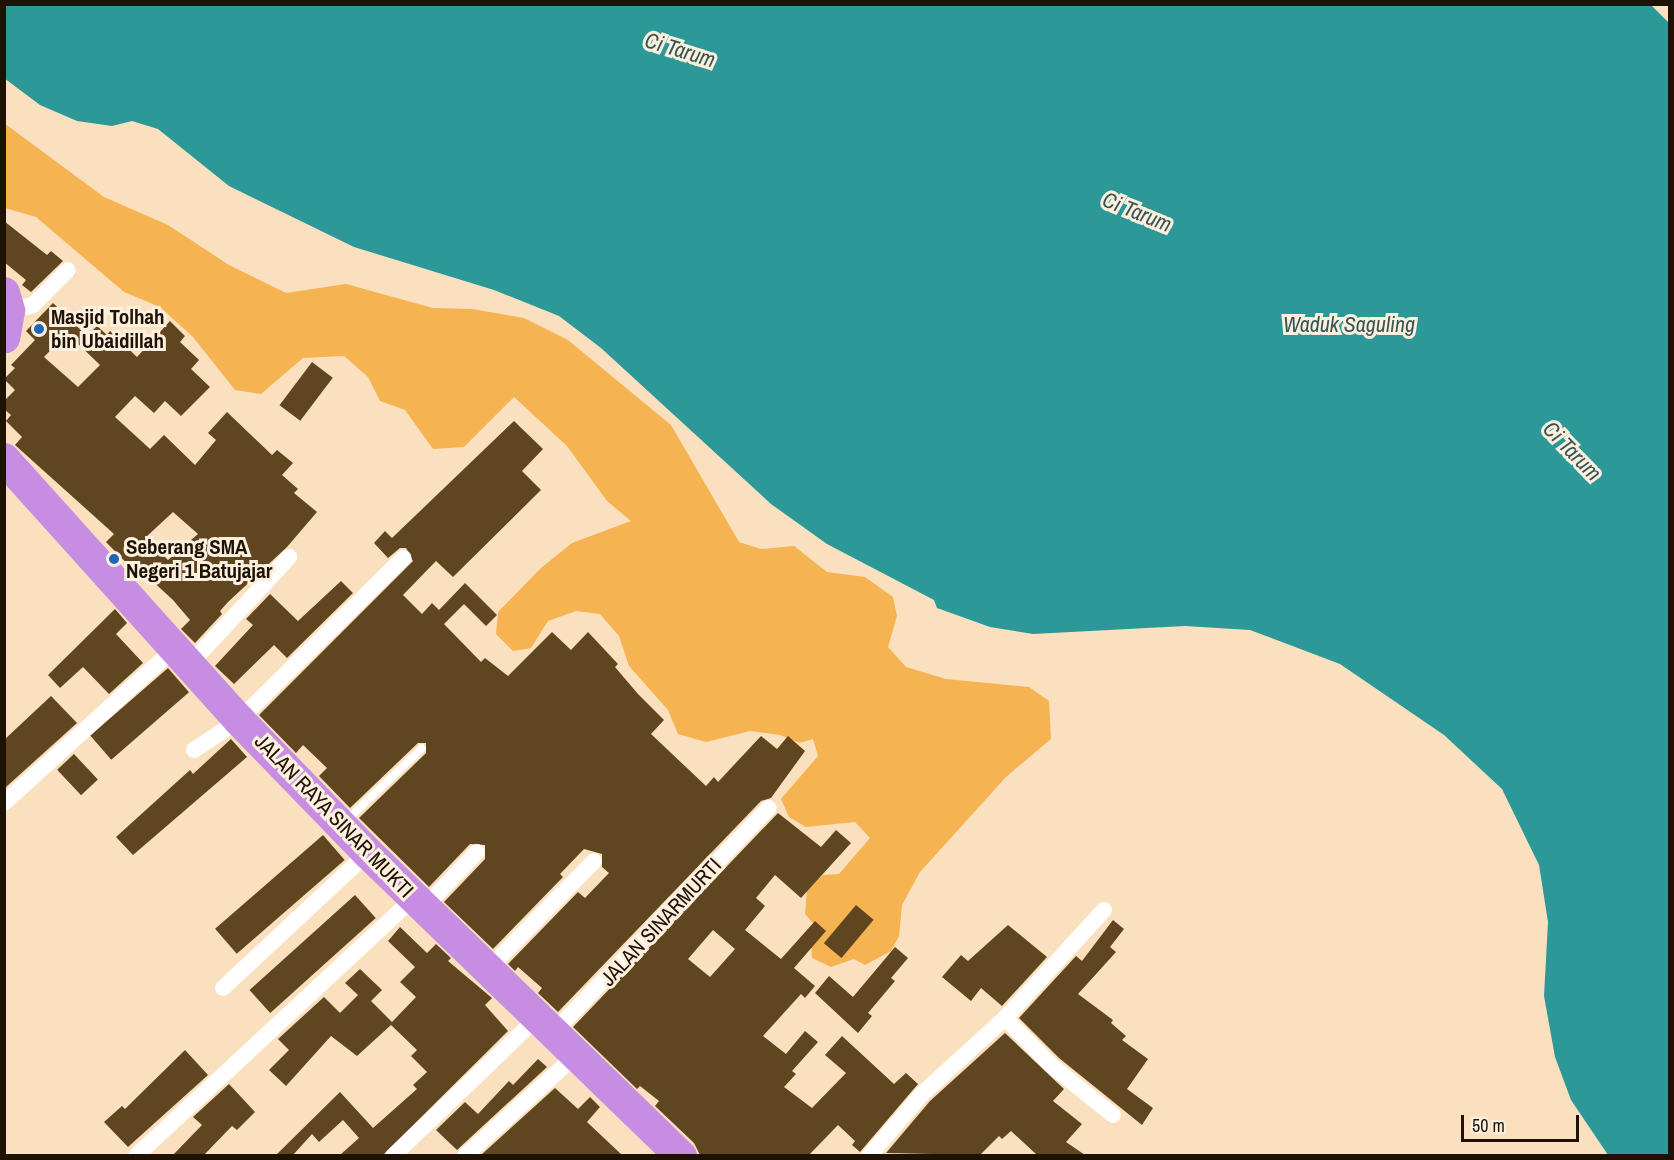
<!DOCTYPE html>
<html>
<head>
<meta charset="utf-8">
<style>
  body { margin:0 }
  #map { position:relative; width:1674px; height:1160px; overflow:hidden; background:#fae0be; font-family:"Archivo Narrow",sans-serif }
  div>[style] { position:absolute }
  .green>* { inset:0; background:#f5b352 }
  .water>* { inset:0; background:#2c9898 }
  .building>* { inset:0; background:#5f4520; transform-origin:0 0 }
  .lane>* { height:8px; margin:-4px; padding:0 4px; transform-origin:4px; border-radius:4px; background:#fff }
  .street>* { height:16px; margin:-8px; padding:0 8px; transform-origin:8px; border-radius:8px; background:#fff }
  .highway>* { height:32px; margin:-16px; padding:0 16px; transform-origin:16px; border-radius:16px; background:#c68de2 }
  .dots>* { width:16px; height:16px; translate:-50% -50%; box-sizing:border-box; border:3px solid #fdf0df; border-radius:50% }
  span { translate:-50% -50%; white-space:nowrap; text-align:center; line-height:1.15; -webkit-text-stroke:6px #fdf0df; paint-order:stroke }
  .poi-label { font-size:21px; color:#1d1203; font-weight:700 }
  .left { translate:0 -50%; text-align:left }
  .street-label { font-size:21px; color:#1d1203 }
  .water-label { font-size:22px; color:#355554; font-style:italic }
  .frame { position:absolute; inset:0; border:6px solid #1d1203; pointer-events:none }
  .scale { position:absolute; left:1461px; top:1115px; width:118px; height:27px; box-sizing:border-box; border:3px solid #1d1203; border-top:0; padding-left:8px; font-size:18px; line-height:21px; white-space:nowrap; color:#1d1203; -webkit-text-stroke:4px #fdf0df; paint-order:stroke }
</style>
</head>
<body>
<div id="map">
  <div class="green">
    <div style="clip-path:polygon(4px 123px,104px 197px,168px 225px,229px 265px,286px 293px,346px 284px,433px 308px,472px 309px,524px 318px,568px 340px,671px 425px,739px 542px,761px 549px,794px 546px,827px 572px,865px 577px,893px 597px,897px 616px,888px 647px,906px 667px,946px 679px,1029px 687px,1049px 701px,1051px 739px,1006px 777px,920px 872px,902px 905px,899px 936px,891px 951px,865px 965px,854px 959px,831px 967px,812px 958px,811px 942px,820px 931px,805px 914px,807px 890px,823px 875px,839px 874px,870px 838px,855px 822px,806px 827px,789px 817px,781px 799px,818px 756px,813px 739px,800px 743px,780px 735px,750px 731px,706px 742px,678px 734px,668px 710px,629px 666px,619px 636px,600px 614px,576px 611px,548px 621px,531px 648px,513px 651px,496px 634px,498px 612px,541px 568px,572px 543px,631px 521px,607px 501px,567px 446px,514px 397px,464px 447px,433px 449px,405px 410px,380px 401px,368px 377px,344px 356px,303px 358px,261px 394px,235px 390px,193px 337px,160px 307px,124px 292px,36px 217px,5px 208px)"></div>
  </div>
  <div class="water">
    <div style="clip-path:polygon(1650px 4px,1670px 24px,1669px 1156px,1608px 1155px,1571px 1100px,1555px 1057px,1544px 996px,1548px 922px,1539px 865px,1502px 789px,1444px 735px,1340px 664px,1250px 630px,1185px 626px,1033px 634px,990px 627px,937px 608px,934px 600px,827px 544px,771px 504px,601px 348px,559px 316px,494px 290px,354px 247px,229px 186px,158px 129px,132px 121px,112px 126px,77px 121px,40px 105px,4px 78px,5px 4px)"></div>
  </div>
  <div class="building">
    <div style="clip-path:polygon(4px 221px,47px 255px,51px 251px,63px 261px,31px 292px,22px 285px,26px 280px,4px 262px)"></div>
    <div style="clip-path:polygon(evenodd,53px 303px,87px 336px,97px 326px,107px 335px,110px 331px,137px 357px,170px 321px,185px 336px,180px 342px,199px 360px,191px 369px,210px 387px,181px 416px,165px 401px,154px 413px,135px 396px,115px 417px,150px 449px,164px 435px,195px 465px,216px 440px,208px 433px,227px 412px,272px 455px,277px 450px,293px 463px,282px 475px,298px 489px,294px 493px,317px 512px,287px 547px,228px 602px,220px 611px,222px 614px,195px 643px,181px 629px,190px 620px,173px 600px,148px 577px,144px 581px,106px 542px,114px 534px,15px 445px,22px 437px,6px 421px,11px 415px,4px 409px,4px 401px,15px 390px,4px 379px,15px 368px,11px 365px,35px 340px,26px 331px,53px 303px,67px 333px,100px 365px,78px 387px,44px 357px,67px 333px,53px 303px,173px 512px,198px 534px,168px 560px,145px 538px,173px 512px)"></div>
    <div style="left:312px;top:362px;width:26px;height:54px;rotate:37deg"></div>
    <div style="clip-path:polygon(514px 421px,543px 449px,522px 471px,541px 490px,453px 577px,436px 561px,403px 595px,422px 614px,432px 603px,439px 610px,465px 583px,497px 615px,486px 626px,464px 604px,444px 624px,481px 662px,485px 658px,508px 676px,552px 632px,571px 650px,588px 632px,618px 664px,615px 667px,638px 694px,664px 720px,651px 734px,706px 786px,714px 777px,718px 782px,761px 736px,777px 749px,788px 736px,805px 751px,771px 798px,761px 801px,558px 1012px,538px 993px,542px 988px,518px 967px,515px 971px,508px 964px,578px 892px,585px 898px,609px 873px,602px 867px,602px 854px,584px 849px,560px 874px,563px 877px,493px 949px,444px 902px,485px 859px,485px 845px,470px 844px,429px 887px,359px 818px,426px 753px,426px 743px,418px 743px,350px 808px,319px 776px,327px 768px,303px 745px,296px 753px,259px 715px,413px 561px,406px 548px,400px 548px,388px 558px,374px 543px,385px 531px,392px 538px)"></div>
    <div style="clip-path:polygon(341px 581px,353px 593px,287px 658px,274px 645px,234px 684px,215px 666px,253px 625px,246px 619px,270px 594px,298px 621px)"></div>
    <div style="clip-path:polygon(115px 609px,127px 623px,116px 634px,143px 663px,109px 694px,83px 667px,60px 688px,48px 675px)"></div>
    <div style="left:168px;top:668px;width:32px;height:103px;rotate:49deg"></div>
    <div style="clip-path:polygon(51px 696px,77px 723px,6px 787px,4px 740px)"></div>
    <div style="clip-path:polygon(231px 739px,247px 757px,133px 855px,116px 837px,190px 770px,193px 774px)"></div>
    <div style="left:74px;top:754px;width:35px;height:23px;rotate:47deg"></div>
    <div style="clip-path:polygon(evenodd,778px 813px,821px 847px,836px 830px,851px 843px,801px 898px,775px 875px,756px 898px,765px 906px,745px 930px,781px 959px,815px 921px,826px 931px,794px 968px,815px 986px,805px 998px,801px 994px,763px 1036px,786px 1054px,805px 1031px,818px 1042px,792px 1071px,796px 1074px,784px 1087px,812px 1108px,846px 1073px,825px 1055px,842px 1036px,894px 1084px,906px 1073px,918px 1084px,860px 1152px,852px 1145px,855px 1141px,838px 1125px,809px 1155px,700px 1155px,694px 1143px,655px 1106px,659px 1101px,640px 1086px,637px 1089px,573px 1027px,778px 813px,713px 930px,735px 949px,710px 977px,688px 959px,713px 930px)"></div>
    <div style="left:323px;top:835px;width:33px;height:143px;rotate:49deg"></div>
    <div style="left:355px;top:895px;width:31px;height:142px;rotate:48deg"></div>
    <div style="left:856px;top:905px;width:23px;height:50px;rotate:40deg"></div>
    <div style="clip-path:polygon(1113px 920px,1124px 929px,1110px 947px,1116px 952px,1078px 994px,1113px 1020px,1111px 1023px,1126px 1036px,1122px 1040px,1148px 1059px,1127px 1089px,1153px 1108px,1142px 1125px,1059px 1058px,1019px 1018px,1076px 956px,1082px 961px)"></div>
    <div style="clip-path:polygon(1008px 925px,1047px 957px,1002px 1006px,981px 988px,971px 1001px,942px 977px,961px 955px,968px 961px)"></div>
    <div style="clip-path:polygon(400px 927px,427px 953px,436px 944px,451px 958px,448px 961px,492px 998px,485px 1005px,508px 1031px,383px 1155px,340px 1155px,359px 1138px,343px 1120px,319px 1142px,312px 1134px,293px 1155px,276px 1155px,340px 1092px,373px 1128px,417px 1089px,413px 1085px,427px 1072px,411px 1056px,417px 1050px,391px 1025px,357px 1056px,331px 1036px,286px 1086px,269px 1070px,289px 1050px,278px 1039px,324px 997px,340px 1013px,358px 995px,345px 983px,360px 969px,382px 990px,371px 1001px,392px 1022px,416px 997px,400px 982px,415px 967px,388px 941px)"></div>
    <div style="clip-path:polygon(895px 947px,908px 958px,891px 978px,895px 981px,868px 1013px,872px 1016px,858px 1033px,815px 993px,829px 976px,853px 997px)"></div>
    <div style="clip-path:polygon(1005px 1033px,1064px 1089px,1053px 1101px,1082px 1124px,1066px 1142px,1085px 1155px,1037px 1155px,1011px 1131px,1002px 1139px,999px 1136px,980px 1155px,886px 1153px,930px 1101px)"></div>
    <div style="clip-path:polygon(185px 1050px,208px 1075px,128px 1147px,104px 1122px,122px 1106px,125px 1109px)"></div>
    <div style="clip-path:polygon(538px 1059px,547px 1067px,457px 1150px,436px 1130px,465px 1102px,478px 1114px,509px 1081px,513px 1085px)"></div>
    <div style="clip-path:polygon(229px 1084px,255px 1112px,237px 1130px,232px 1126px,204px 1155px,173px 1155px,202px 1125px,193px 1117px)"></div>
    <div style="clip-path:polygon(555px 1088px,578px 1109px,590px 1097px,600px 1107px,587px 1122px,622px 1155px,481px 1155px)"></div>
  </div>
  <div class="lane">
    <div style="left:346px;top:821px;width:105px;rotate:-43.8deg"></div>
  </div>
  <div class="street">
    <div style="left:9px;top:311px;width:25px;rotate:-14deg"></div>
    <div style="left:33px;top:305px;width:49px;rotate:-45deg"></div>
    <div style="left:190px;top:664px;width:146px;rotate:-47.2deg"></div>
    <div style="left:194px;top:750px;width:54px;rotate:-33.7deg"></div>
    <div style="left:239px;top:720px;width:231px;rotate:-44.6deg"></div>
    <div style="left:4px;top:803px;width:231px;rotate:-42.2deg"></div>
    <div style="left:424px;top:908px;width:77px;rotate:-46.6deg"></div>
    <div style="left:1104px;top:910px;width:147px;rotate:132.5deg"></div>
    <div style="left:1005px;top:1018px;width:67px;rotate:45.6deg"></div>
    <div style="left:1052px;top:1066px;width:78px;rotate:38.8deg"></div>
    <div style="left:488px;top:969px;width:151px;rotate:-45.5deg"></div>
    <div style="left:223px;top:988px;width:198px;rotate:-43deg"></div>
    <div style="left:552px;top:1034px;width:313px;rotate:-46.2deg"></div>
    <div style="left:136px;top:1156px;width:379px;rotate:-42.9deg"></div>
    <div style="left:393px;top:1156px;width:199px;rotate:-43.8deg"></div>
    <div style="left:465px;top:1156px;width:149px;rotate:-42.3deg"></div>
    <div style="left:869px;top:1156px;width:82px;rotate:-49.5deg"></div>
    <div style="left:922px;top:1094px;width:113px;rotate:-42.5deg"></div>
  </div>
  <div class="highway">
    <div style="left:4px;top:293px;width:19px;rotate:74deg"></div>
    <div style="left:9px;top:311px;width:27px;rotate:100deg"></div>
    <div style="left:4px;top:459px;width:351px;rotate:48deg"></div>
    <div style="left:239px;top:720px;width:185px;rotate:45.9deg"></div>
    <div style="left:368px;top:853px;width:436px;rotate:44.1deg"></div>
  </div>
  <div class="dots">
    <div style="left:39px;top:329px;background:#1e67b7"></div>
    <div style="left:114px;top:559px;background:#1e67b7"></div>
  </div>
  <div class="poi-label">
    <span class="left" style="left:51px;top:329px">Masjid Tolhah<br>bin Ubaidillah</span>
    <span class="left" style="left:126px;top:559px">Seberang SMA<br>Negeri 1 Batujajar</span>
  </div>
  <div class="street-label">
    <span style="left:334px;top:816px;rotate:46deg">JALAN RAYA SINAR MUKTI</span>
    <span style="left:661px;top:922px;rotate:-47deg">JALAN SINARMURTI</span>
  </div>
  <div class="water-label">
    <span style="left:680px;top:50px;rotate:17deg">Ci Tarum</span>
    <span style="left:1137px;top:212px;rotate:22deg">Ci Tarum</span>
    <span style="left:1349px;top:325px">Waduk Saguling</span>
    <span style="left:1572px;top:451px;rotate:46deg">Ci Tarum</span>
  </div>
  <div class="frame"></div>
  <div class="scale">50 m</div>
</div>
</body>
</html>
